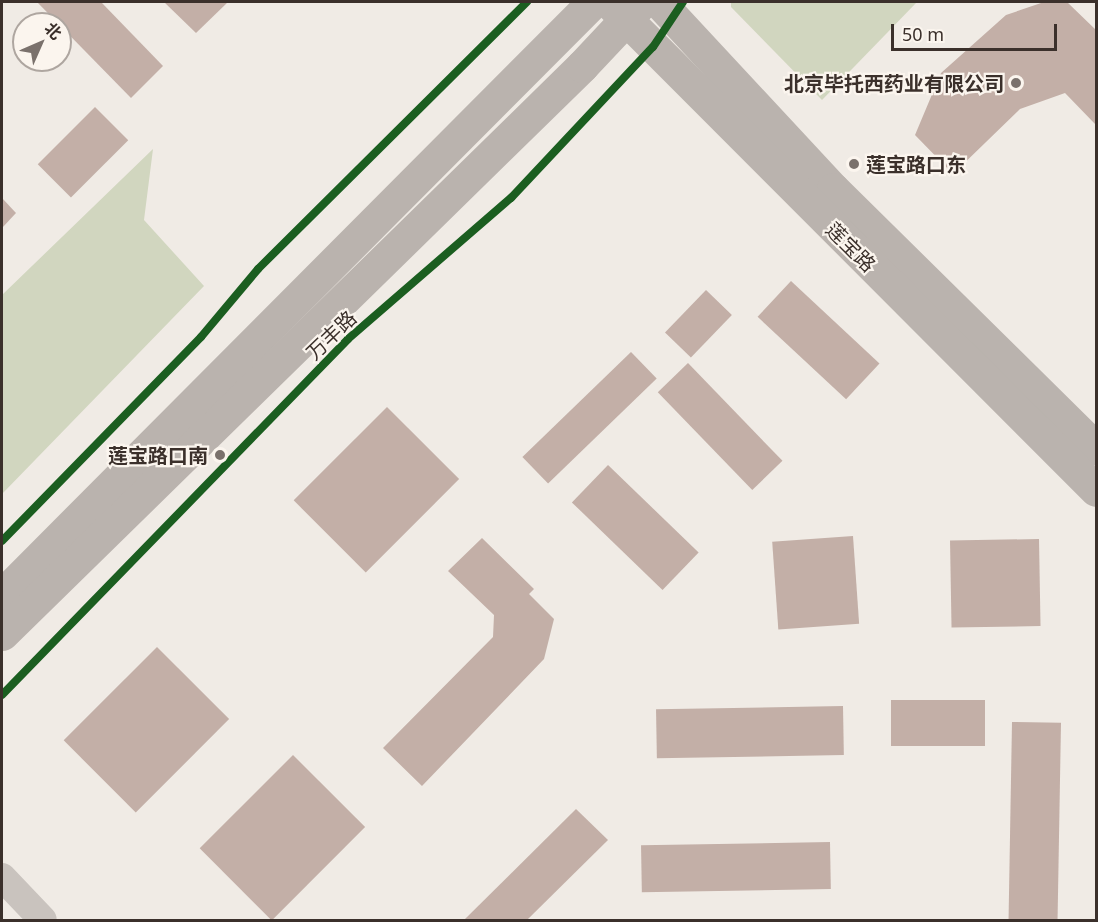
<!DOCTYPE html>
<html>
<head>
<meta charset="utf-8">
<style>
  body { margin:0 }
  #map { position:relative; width:1098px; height:922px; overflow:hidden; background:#f0ebe5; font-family:"Noto Sans","Noto Sans SC",sans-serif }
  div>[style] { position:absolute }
  .green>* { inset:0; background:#d1d6bf }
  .building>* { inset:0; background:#c3afa7; transform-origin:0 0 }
  .tertiary>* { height:28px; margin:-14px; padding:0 14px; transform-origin:14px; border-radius:14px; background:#c9c3be }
  .secondary>* { height:33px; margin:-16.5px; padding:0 16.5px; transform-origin:16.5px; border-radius:16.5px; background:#bab3ae }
  .cycleway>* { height:8px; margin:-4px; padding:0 4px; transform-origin:4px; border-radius:4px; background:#1b5e20 }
  .dots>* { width:16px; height:16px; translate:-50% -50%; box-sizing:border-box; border:3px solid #fbf5ee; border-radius:50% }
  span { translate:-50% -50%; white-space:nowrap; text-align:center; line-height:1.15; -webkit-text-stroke:4.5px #fbf5ee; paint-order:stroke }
  .poi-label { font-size:20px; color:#3b302b; font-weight:700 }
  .right { translate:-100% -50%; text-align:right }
  .left { translate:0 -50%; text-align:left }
  .street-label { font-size:20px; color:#3b302b }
  .frame { position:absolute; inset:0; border:3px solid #3b302b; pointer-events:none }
  .north { position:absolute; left:12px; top:12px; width:60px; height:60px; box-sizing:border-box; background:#fbf5ee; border:2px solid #aea6a0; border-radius:50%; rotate:45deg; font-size:16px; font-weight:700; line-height:24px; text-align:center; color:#3b302b }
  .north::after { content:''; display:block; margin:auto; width:21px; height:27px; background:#7a716c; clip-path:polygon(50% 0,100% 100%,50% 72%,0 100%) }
  .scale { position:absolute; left:891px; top:24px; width:166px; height:27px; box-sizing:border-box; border:3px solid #3b302b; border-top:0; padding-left:8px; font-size:18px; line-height:21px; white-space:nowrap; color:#3b302b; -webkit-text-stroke:4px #fbf5ee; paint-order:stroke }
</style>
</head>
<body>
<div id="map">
  <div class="green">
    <div style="clip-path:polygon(731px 2px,917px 2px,822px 100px,731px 7px)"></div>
    <div style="clip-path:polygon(153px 149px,144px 220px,204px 286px,2px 494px,2px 295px)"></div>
  </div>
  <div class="building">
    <div style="clip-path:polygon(37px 2px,101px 2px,163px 66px,131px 98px)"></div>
    <div style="clip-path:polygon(164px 2px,228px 2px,196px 33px)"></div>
    <div style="clip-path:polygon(1044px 2px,1067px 2px,1096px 30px,1096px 125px,1065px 93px,1020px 109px,953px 174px,915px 135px,941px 73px,1006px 15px)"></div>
    <div style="left:95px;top:107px;width:47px;height:81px;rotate:45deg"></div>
    <div style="clip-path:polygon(2px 198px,16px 213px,2px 228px)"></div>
    <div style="left:791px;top:281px;width:121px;height:49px;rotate:43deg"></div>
    <div style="left:706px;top:290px;width:36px;height:59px;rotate:44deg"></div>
    <div style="left:631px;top:352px;width:37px;height:151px;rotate:46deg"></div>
    <div style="left:688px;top:363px;width:136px;height:42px;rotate:46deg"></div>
    <div style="left:387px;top:407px;width:102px;height:132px;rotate:45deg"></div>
    <div style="left:608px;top:465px;width:126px;height:52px;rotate:44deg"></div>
    <div style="left:853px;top:536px;width:88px;height:81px;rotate:86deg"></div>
    <div style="clip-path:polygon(482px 538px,534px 589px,529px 594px,554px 619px,544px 659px,422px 786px,383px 748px,493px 637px,494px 615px,448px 571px)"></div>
    <div style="left:1039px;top:539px;width:87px;height:89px;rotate:89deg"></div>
    <div style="left:157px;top:647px;width:102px;height:132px;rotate:45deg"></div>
    <div style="left:891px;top:700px;width:94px;height:46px"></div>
    <div style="left:843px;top:706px;width:49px;height:187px;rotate:89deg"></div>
    <div style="left:1012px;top:722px;width:49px;height:198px;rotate:1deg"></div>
    <div style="left:293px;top:755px;width:102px;height:132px;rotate:45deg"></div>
    <div style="clip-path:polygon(576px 809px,608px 840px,527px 920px,464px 920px)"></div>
    <div style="left:830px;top:842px;width:47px;height:189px;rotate:89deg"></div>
  </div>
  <div class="tertiary">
    <div style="left:2px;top:877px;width:59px;rotate:46.4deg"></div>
  </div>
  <div class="secondary">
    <div style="left:659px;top:2px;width:255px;rotate:47.1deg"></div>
    <div style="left:833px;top:189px;width:369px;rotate:44.6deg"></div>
    <div style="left:612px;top:5px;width:685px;rotate:45.06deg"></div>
    <div style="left:2px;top:595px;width:837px;rotate:-45.1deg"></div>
    <div style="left:2px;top:634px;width:812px;rotate:-44.4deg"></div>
    <div style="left:582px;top:66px;width:88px;rotate:-46.8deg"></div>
  </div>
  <div class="cycleway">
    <div style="left:2px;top:541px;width:285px;rotate:-45.7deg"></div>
    <div style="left:201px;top:337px;width:89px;rotate:-50deg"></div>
    <div style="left:258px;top:269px;width:379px;rotate:-44.8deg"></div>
    <div style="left:2px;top:695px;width:496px;rotate:-45.8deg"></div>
    <div style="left:348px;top:339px;width:216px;rotate:-40.9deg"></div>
    <div style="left:511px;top:198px;width:207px;rotate:-46.8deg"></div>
    <div style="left:653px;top:47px;width:54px;rotate:-56.3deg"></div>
  </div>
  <div class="dots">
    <div style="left:1016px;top:83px;background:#7a716c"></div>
    <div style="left:854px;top:164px;background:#7a716c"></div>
    <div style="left:220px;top:455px;background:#7a716c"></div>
  </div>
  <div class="poi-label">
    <span class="right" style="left:1004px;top:83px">北京毕托西药业有限公司</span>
    <span class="left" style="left:866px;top:164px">莲宝路口东</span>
    <span class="right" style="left:208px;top:455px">莲宝路口南</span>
  </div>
  <div class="street-label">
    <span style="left:851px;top:247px;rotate:45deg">莲宝路</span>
    <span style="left:331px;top:335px;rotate:-44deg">万丰路</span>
  </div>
  <div class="frame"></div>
  <div class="north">北</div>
  <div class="scale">50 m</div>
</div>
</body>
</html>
